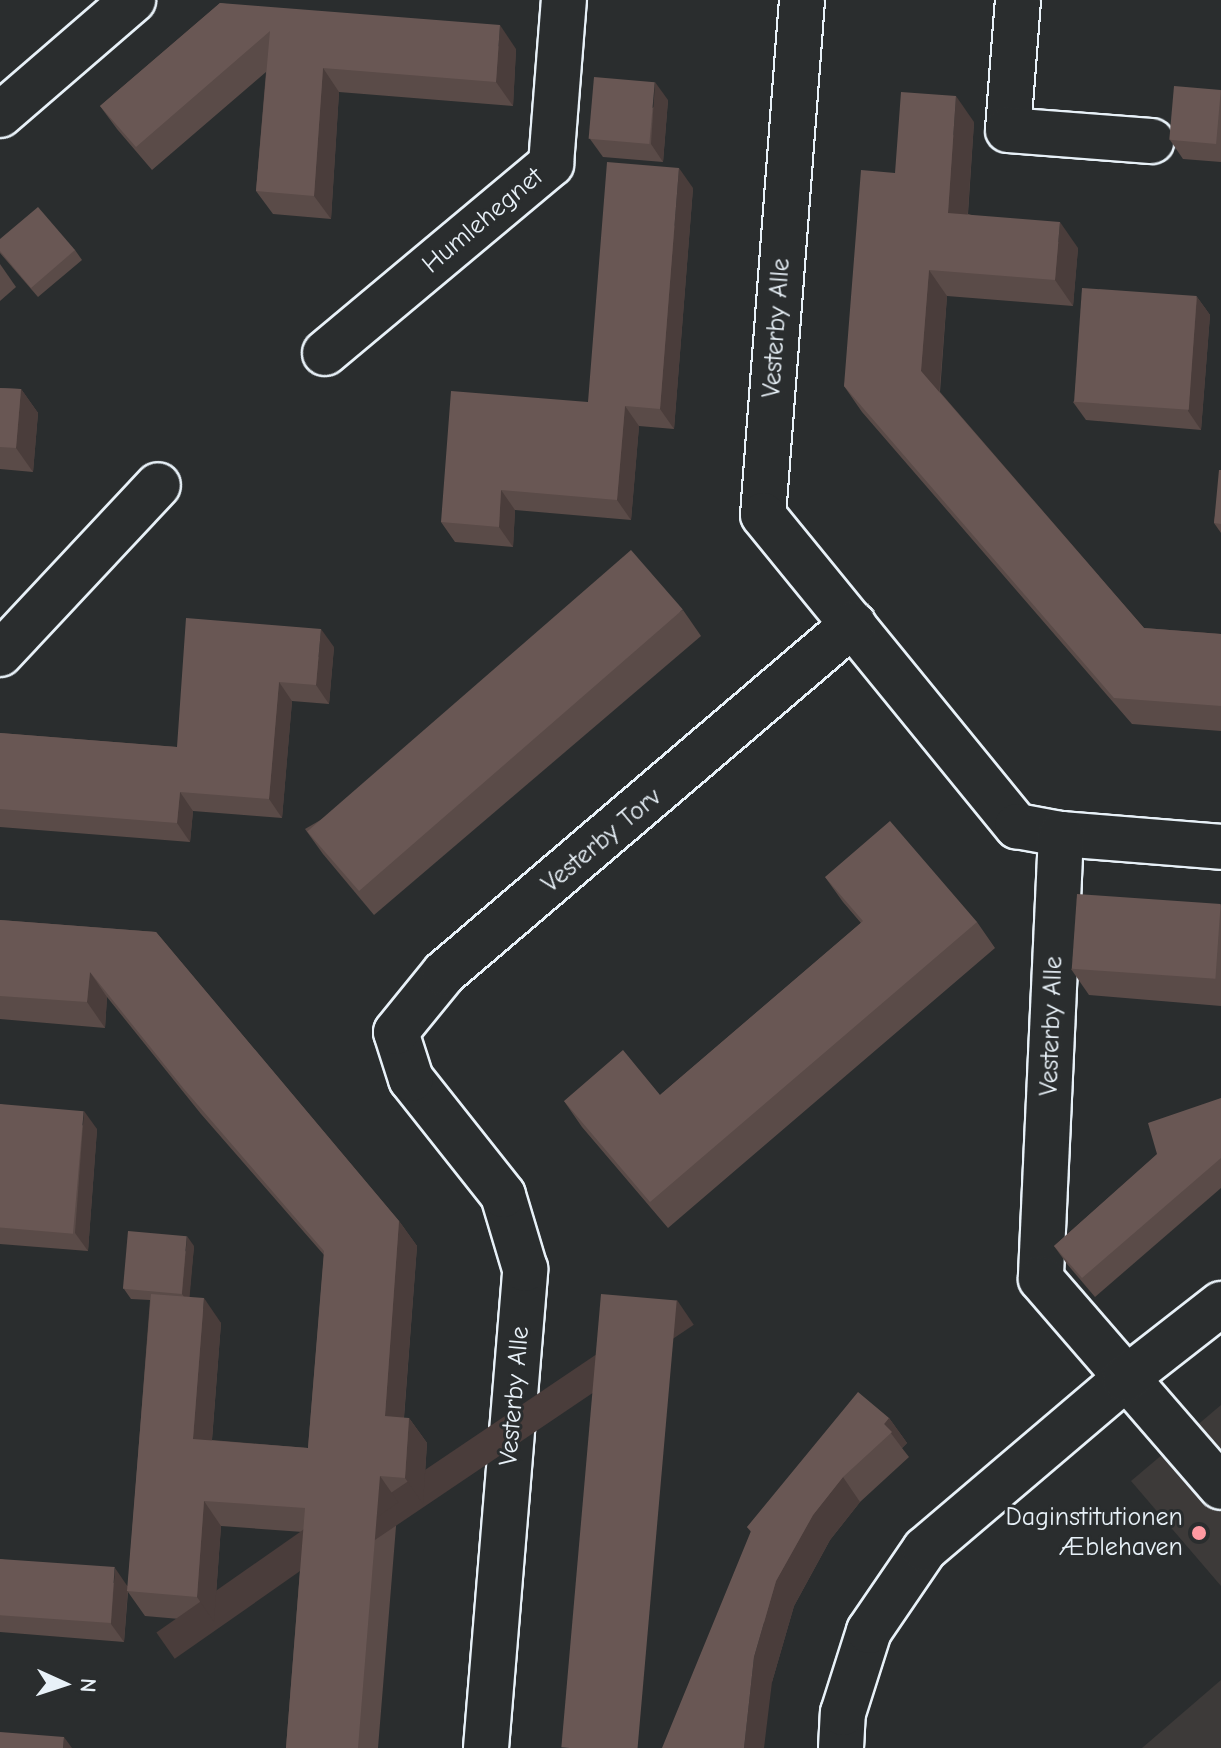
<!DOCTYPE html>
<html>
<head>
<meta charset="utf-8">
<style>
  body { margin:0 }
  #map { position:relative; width:1221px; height:1748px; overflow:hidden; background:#2a2d2e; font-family:"Comic Neue",sans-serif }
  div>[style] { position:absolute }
  .built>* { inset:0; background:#3d3a39 }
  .roads { filter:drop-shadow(2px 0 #e8f1f8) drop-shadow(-2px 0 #e8f1f8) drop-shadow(0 2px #e8f1f8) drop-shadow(0 -2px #e8f1f8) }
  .street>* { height:44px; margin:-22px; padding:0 22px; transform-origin:22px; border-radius:22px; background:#2a2d2e }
  .wall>* { inset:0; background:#5a4b48 }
  .shaded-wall>* { inset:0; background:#4a3d3b; transform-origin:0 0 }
  .building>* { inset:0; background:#695754; transform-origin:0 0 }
  .dots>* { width:22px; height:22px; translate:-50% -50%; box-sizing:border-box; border:4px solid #2a2d2e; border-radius:50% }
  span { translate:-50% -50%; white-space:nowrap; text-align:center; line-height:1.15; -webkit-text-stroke:6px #2a2d2e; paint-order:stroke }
  .street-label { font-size:26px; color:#e8f1f8 }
  .poi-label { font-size:26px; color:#e8f1f8 }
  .right { translate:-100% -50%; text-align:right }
  .north { position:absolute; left:24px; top:1644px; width:80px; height:80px; -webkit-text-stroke:6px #2a2d2e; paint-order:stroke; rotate:93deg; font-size:22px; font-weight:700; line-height:32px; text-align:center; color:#e8f1f8 }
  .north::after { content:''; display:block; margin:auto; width:28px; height:36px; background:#e8f1f8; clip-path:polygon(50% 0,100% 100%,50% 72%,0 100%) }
</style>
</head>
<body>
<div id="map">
  <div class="built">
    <div style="clip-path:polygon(1221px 1405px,1221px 1586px,1131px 1481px)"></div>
    <div style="clip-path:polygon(1221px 1680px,1221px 1748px,1142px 1748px)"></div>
  </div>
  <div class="roads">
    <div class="street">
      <div style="left:802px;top:0;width:516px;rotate:94.33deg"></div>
      <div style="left:763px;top:515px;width:402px;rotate:50.8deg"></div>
      <div style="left:1017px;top:826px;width:45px;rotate:10.3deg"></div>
      <div style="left:1061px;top:834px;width:161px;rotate:4.6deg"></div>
      <div style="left:1018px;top:0;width:130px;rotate:94.4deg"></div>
      <div style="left:1008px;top:130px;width:144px;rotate:4.4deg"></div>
      <div style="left:0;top:115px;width:176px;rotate:-40.8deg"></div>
      <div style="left:325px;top:353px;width:295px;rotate:-39.9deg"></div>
      <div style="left:551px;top:164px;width:165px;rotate:-85.5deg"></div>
      <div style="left:0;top:654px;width:231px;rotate:-46.9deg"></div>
      <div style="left:1061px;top:834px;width:445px;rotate:92.6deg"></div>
      <div style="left:1041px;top:1279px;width:275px;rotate:49.1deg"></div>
      <div style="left:486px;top:1748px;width:481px;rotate:-85.3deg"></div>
      <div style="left:525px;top:1269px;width:77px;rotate:-106.6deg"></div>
      <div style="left:503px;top:1195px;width:148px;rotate:-128.4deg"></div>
      <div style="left:411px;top:1079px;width:49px;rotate:-107.7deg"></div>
      <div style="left:396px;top:1032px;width:76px;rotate:-50.9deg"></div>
      <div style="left:444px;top:973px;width:538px;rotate:-40.47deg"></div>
      <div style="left:841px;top:1748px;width:35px;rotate:-87deg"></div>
      <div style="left:843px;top:1713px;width:86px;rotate:-72.4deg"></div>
      <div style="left:869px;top:1631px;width:99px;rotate:-55.7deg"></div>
      <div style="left:925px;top:1549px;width:262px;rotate:-40.4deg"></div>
      <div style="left:1125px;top:1379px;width:122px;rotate:-38deg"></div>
    </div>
  </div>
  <div class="wall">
    <div style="clip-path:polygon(220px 3px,516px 49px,513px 106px,339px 92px,331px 219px,273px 214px,256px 191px,266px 72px,152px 170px,117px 129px,100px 106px)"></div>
    <div style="clip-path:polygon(1221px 90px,1221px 162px,1183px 159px,1170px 140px)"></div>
    <div style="clip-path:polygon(668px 100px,663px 162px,603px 157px,590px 139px)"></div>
    <div style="clip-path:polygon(974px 122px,968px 214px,1078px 248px,1073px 306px,947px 296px,940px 392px,1144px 628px,1221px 634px,1221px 731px,1132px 724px,862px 412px,844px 386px,895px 173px)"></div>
    <div style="clip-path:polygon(693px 188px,674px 429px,639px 426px,631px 520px,515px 510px,513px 547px,455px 542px,441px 522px,588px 402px)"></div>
    <div style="clip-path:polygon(0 239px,75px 250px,82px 260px,38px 297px,0 253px)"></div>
    <div style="clip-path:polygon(0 264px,16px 287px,0 301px)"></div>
    <div style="clip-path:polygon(1197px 297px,1210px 315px,1201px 430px,1086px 420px,1073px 402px)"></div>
    <div style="clip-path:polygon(0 388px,21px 389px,38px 413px,33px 472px,0 469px)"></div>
    <div style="clip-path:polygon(1221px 470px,1221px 533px,1214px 523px)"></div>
    <div style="clip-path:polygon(683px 610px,701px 636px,374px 915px,323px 854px,305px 829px)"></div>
    <div style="clip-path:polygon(334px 647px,329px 704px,292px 701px,282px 818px,193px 811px,190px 842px,0 827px,0 733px,177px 747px)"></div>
    <div style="clip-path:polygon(825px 877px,977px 922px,995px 948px,668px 1228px,582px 1127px,564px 1101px,660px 1095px,861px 923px,843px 902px)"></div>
    <div style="clip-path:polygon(1221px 905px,1221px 1006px,1089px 995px,1071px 969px)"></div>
    <div style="clip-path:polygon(0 920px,156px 932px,399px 1221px,417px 1246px,404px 1418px,409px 1418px,427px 1443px,423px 1504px,398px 1502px,378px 1748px,286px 1748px,303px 1532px,221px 1526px,214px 1622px,145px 1616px,128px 1592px,124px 1642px,0 1632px,0 1559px,128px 1586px,150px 1300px,131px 1299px,124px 1289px,194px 1246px,189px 1297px,221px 1323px,212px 1440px,308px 1448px,324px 1255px,201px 1114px,107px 997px,105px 1028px,0 1019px)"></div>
    <div style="clip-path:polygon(1221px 1098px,1221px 1188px,1095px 1297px,1067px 1264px,1054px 1246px)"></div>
    <div style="clip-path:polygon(0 1104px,97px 1129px,88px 1251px,0 1244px)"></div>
    <div style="clip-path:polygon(889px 1418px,907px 1443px,902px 1448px,909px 1457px,860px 1502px,830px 1540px,794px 1606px,772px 1682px,751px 1532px,747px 1527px)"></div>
  </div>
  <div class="shaded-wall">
    <div style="clip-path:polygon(500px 25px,516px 49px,513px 106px,496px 82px)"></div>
    <div style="clip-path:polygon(323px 68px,339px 92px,331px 219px,314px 196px)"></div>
    <div style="clip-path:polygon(655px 82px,668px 100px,663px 162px,651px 144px)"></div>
    <div style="clip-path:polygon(956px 96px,974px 122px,966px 239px,948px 213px)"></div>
    <div style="clip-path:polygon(679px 168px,693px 188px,674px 429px,660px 409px)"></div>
    <div style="clip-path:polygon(1060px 222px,1078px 248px,1073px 306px,1055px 280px)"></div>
    <div style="clip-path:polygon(929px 270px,947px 296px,939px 397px,921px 371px)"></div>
    <div style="clip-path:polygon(1197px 297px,1210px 315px,1201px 430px,1188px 411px)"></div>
    <div style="clip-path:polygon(21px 389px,38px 413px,33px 472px,16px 448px)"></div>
    <div style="clip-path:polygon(625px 406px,639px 426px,631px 520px,617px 500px)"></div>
    <div style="clip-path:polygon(501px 490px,515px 510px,513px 547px,499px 527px)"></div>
    <div style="clip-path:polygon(321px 629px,334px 647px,329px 704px,316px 685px)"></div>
    <div style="clip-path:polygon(279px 682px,292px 701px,282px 818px,269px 799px)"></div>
    <div style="clip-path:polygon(180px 792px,193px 811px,190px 842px,177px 823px)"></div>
    <div style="clip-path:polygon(90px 972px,107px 997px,105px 1028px,87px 1002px)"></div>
    <div style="clip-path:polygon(84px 1111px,97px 1129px,88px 1251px,75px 1233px)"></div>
    <div style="clip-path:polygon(399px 1221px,417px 1246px,402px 1441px,385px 1416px)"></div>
    <div style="clip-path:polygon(187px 1236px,194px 1246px,189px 1304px,182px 1294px)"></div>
    <div style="clip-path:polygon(204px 1298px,221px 1323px,210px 1464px,193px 1439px)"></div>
    <div style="left:677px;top:1300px;width:30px;height:449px;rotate:56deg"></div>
    <div style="clip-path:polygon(409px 1418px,427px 1443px,423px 1504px,405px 1478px)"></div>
    <div style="clip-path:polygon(889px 1418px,907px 1443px,902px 1448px,884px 1424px)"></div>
    <div style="left:380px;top:1476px;width:32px;height:273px;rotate:55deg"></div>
    <div style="clip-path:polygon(843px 1477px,860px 1502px,830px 1540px,794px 1606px,772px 1682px,764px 1748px,744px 1748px,754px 1657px,776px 1581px,813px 1515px)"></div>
    <div style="clip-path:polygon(204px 1501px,221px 1526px,214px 1622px,197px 1597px)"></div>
    <div style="clip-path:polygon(115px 1568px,128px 1587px,124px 1642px,111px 1624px)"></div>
    <div style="clip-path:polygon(64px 1737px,72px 1748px,63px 1748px)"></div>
  </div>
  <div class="building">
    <div style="clip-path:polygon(220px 3px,500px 25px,496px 82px,323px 68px,314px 196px,256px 191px,270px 31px,136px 147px,100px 106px)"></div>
    <div style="left:594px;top:77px;width:61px;height:62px;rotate:5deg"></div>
    <div style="left:1174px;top:86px;width:47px;height:54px;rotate:5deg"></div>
    <div style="clip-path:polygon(901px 92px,956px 96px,948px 213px,1060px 222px,1055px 280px,929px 270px,921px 371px,1144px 628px,1221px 634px,1221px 706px,1114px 698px,844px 386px,861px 170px,895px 173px)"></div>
    <div style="clip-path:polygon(607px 162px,679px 168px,660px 409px,625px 406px,617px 500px,501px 490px,499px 527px,441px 522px,451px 391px,588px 402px)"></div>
    <div style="clip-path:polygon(38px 207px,75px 250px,31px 288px,0 251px,0 239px)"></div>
    <div style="left:1082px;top:288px;width:115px;height:114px;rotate:4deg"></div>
    <div style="clip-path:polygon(0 388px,21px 389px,16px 448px,0 447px)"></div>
    <div style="clip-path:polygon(1219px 470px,1221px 470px,1221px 524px,1214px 523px)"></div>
    <div style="left:631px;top:550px;width:79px;height:429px;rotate:49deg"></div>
    <div style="clip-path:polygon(186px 618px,321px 629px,316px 685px,279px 682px,269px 799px,180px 792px,177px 823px,0 809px,0 733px,177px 747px)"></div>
    <div style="clip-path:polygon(890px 821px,977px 922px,650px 1202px,564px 1101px,623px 1050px,660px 1095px,863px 921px,825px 877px)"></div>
    <div style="left:1077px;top:894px;width:144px;height:75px;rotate:4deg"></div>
    <div style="clip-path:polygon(0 920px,156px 932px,399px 1221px,385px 1416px,409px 1418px,405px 1478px,380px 1476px,358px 1748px,286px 1748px,305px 1508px,204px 1501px,197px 1597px,127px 1591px,151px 1294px,204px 1298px,193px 1439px,308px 1448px,324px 1251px,184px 1089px,90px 972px,87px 1002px,0 996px)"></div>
    <div style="clip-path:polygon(1221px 1098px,1221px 1158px,1082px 1278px,1054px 1246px,1157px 1154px,1148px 1123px)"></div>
    <div style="left:0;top:1104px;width:84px;height:123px;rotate:5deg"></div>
    <div style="left:128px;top:1231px;width:59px;height:58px;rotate:5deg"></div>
    <div style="left:601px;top:1294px;width:76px;height:455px;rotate:5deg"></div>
    <div style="clip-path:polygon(858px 1392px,889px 1418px,884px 1424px,892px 1432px,843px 1477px,813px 1515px,776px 1581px,754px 1657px,744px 1748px,662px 1748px,751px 1531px,747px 1527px)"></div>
    <div style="left:0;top:1559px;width:115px;height:56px;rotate:4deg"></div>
    <div style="clip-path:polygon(0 1732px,64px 1737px,63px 1748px,0 1748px)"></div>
  </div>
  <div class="dots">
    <div style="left:1199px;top:1533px;background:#ff9aa2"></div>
  </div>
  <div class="street-label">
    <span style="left:483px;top:221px;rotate:-40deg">Humlehegnet</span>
    <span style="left:777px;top:328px;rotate:-86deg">Vesterby Alle</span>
    <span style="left:602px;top:841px;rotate:-40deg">Vesterby Torv</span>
    <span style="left:1052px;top:1026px;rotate:-88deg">Vesterby Alle</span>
    <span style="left:515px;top:1396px;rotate:-85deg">Vesterby Alle</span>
  </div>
  <div class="poi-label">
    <span class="right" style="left:1183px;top:1533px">Daginstitutionen<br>Æblehaven</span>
  </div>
  <div class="north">N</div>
</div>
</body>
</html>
